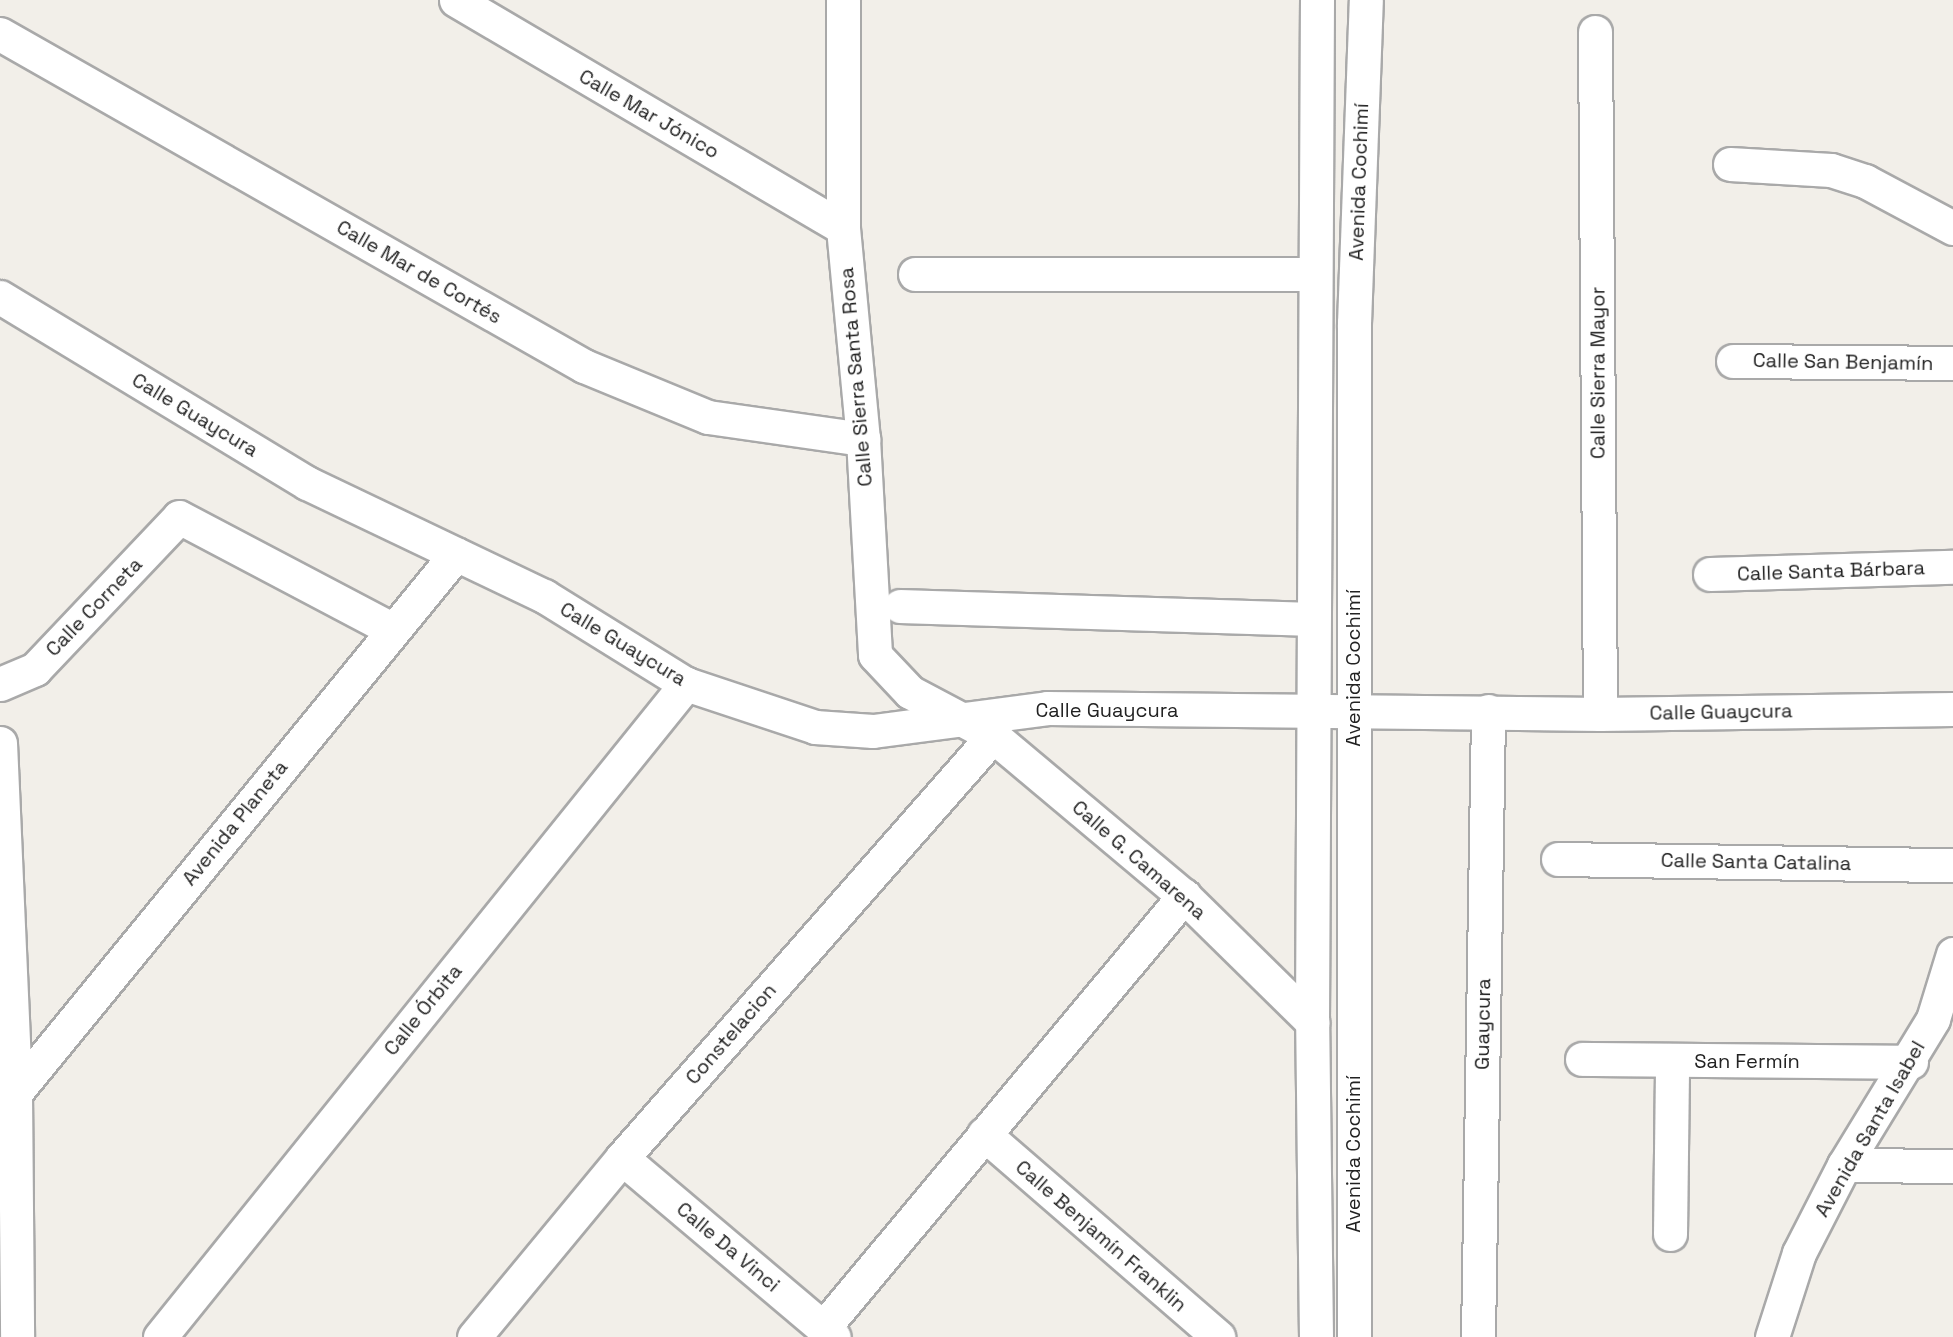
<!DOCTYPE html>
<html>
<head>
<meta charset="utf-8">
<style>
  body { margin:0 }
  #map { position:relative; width:1953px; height:1337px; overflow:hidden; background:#f2efe9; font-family:"Space Grotesk",sans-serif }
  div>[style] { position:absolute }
  .roads { filter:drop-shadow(2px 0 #a9a9a9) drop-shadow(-2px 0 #a9a9a9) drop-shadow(0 2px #a9a9a9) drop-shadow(0 -2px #a9a9a9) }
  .minor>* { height:33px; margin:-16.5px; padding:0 16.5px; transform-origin:16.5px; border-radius:16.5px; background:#fff }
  span { translate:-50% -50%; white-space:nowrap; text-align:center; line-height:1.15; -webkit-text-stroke:4.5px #fff; paint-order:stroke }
  .street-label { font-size:20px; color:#222 }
</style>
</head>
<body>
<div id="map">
  <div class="roads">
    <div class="minor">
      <div style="left:456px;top:0;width:449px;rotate:30.5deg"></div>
      <div style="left:843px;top:0;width:228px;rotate:90deg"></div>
      <div style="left:843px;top:228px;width:212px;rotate:84.6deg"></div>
      <div style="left:863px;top:439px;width:216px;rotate:86.8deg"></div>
      <div style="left:875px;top:655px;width:51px;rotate:46.6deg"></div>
      <div style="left:910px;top:692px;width:94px;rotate:27.9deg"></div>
      <div style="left:993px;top:736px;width:249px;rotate:40deg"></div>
      <div style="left:1184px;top:896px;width:180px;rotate:44.5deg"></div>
      <div style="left:1595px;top:32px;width:682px;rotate:89.58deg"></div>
      <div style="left:0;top:34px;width:672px;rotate:29.62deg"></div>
      <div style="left:584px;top:366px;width:134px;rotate:22.4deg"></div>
      <div style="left:708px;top:417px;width:157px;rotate:8.1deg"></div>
      <div style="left:1730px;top:164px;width:101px;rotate:3.4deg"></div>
      <div style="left:1831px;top:170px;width:36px;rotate:18deg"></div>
      <div style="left:1865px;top:181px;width:100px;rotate:28.1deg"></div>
      <div style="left:915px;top:274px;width:400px"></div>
      <div style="left:0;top:297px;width:359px;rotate:31.2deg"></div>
      <div style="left:307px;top:483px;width:263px;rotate:25.5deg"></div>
      <div style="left:544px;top:596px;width:167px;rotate:31.8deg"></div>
      <div style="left:686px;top:684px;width:136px;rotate:18.4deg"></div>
      <div style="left:815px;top:727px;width:58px;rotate:3.9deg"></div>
      <div style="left:873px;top:731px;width:176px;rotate:-7.5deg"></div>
      <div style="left:1047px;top:708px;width:553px;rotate:0.62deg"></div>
      <div style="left:1600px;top:714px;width:353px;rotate:-0.8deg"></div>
      <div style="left:1733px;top:361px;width:220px;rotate:0.5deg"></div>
      <div style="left:1710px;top:574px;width:243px;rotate:-1.7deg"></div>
      <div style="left:900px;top:606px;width:413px;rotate:1.8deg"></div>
      <div style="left:0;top:684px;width:38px;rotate:-23deg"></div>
      <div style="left:35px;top:669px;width:209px;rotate:-46.5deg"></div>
      <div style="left:179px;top:517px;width:242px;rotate:27.8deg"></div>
      <div style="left:0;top:743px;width:350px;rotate:87.5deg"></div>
      <div style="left:15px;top:1093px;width:244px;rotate:89.5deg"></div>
      <div style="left:1558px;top:859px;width:395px;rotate:0.9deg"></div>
      <div style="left:1582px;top:1059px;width:329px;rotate:0.5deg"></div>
      <div style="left:15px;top:1093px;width:696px;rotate:-50.71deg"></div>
      <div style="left:984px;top:1134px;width:310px;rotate:40.9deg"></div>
      <div style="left:622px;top:1158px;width:277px;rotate:40.2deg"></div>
      <div style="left:1844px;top:1165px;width:109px;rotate:0.5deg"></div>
      <div style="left:1670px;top:1234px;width:174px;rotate:-89.3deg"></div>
      <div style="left:824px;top:1327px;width:562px;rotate:-50.13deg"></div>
      <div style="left:160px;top:1337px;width:839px;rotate:-51.15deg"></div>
      <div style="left:474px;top:1337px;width:232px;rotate:-50.4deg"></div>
      <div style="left:622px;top:1158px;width:562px;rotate:-48.68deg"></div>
      <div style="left:1316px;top:1337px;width:315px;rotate:-90.7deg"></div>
      <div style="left:1312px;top:1022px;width:1022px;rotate:-89.72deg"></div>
      <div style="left:1354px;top:1337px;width:1014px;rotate:-90deg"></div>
      <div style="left:1354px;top:323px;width:323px;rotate:-87.9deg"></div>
      <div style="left:1478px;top:1337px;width:626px;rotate:-89.08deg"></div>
      <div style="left:1772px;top:1337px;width:88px;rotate:-72.2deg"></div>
      <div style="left:1799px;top:1253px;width:99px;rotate:-62.9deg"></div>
      <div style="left:1844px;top:1165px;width:171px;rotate:-58.6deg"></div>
      <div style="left:1933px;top:1019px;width:68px;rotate:-72.9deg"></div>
    </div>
  </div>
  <div class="street-label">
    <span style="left:649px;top:114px;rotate:30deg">Calle Mar Jónico</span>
    <span style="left:1359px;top:182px;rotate:-88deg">Avenida Cochimí</span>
    <span style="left:419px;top:272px;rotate:30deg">Calle Mar de Cortés</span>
    <span style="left:1843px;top:362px;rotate:1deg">Calle San Benjamín</span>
    <span style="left:1598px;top:373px;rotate:-90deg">Calle Sierra Mayor</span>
    <span style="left:856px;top:377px;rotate:-95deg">Calle Sierra Santa Rosa</span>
    <span style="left:195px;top:415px;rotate:31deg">Calle Guaycura</span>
    <span style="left:1831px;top:571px;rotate:-2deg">Calle Santa Bárbara</span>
    <span style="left:94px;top:607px;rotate:-46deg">Calle Corneta</span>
    <span style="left:623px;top:644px;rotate:31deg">Calle Guaycura</span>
    <span style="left:1353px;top:668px;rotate:-90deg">Avenida Cochimí</span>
    <span style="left:1107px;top:710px">Calle Guaycura</span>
    <span style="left:1721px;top:712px;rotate:-1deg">Calle Guaycura</span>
    <span style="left:235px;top:823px;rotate:-51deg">Avenida Planeta</span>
    <span style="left:1139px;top:860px;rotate:41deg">Calle G. Camarena</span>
    <span style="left:1756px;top:862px;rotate:1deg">Calle Santa Catalina</span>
    <span style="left:423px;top:1010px;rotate:-51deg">Calle Órbita</span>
    <span style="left:1483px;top:1024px;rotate:-89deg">Guaycura</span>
    <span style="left:731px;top:1034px;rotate:-49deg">Constelacion</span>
    <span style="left:1747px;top:1061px">San Fermín</span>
    <span style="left:1870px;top:1129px;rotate:-60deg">Avenida Santa Isabel</span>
    <span style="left:1353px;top:1154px;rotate:-90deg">Avenida Cochimí</span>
    <span style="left:1101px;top:1236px;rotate:41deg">Calle Benjamín Franklin</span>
    <span style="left:728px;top:1247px;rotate:40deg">Calle Da Vinci</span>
  </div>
</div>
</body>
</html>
